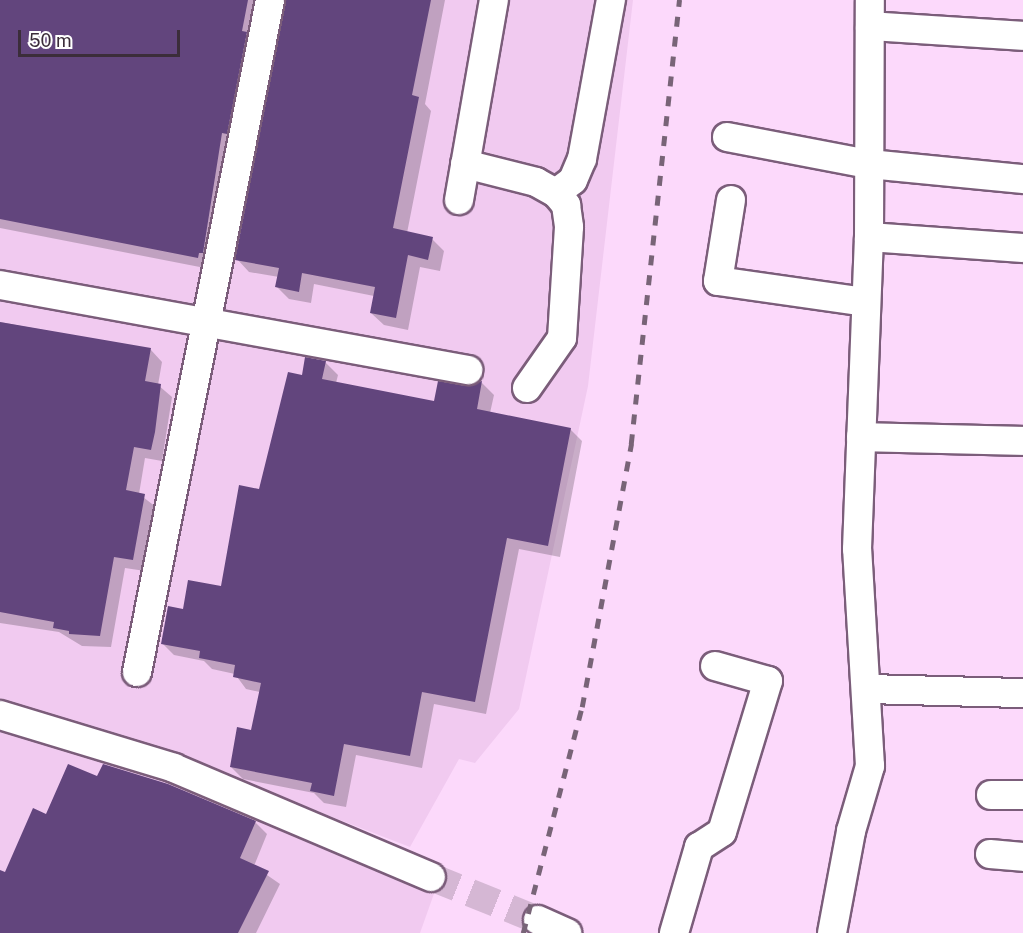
<!DOCTYPE html>
<html>
<head>
<meta charset="utf-8">
<style>
  body { margin:0 }
  #map { position:relative; width:1023px; height:933px; overflow:hidden; background:#fcd9fb; font-family:"Public Sans",sans-serif }
  div>[style] { position:absolute }
  .built>* { inset:0; background:#f1caf0 }
  .shadow>* { inset:0; background:#0003 }
  .building>* { inset:0; background:#62457d }
  .minor-tunnel>* { height:28px; margin-top:-14px; transform-origin:0; background:repeating-linear-gradient(90deg,#d5b7d4 0 28px,transparent 0 42px) }
  .roads { filter:drop-shadow(2px 0 #7b5d7a) drop-shadow(-2px 0 #7b5d7a) drop-shadow(0 2px #7b5d7a) drop-shadow(0 -2px #7b5d7a) }
  .minor>* { height:28px; margin:-14px; padding:0 14px; transform-origin:14px; border-radius:14px; background:#fff }
  .rail>* { height:4.5px; margin-top:-2.25px; transform-origin:0; background:repeating-linear-gradient(90deg,#786477 0 10px,transparent 0 20px) }
  span { translate:-50% -50%; white-space:nowrap; text-align:center; line-height:1.15; -webkit-text-stroke:6px #fff; paint-order:stroke }
  .scale { position:absolute; left:18px; top:30px; width:162px; height:27px; box-sizing:border-box; border:3px solid #3b2d3a; border-top:0; padding-left:8px; font-size:18px; line-height:21px; white-space:nowrap; color:#3b2d3a; -webkit-text-stroke:4px #fff; paint-order:stroke }
</style>
</head>
<body>
<div id="map">
  <div class="built">
    <div style="clip-path:polygon(0 0,633px 0,588px 386px,519px 709px,475px 763px,459px 759px,410px 847px,177px 757px,0 705px)"></div>
    <div style="clip-path:polygon(0 724px,177px 775px,436px 888px,420px 933px,0 933px)"></div>
  </div>
  <div class="shadow">
    <div style="clip-path:polygon(0 0,263px 0,210px 269px,0 228px)"></div>
    <div style="clip-path:polygon(288px 0,445px 0,425px 104px,431px 111px,407px 233px,432px 239px,444px 251px,440px 271px,420px 267px,408px 330px,384px 325px,371px 313px,374px 296px,314px 284px,311px 303px,289px 299px,277px 287px,279px 277px,249px 272px,237px 259px)"></div>
    <div style="clip-path:polygon(0 322px,151px 350px,162px 362px,158px 385px,172px 397px,162px 461px,145px 458px,139px 494px,156px 507px,145px 571px,125px 568px,111px 647px,82px 646px,59px 632px,0 623px)"></div>
    <div style="clip-path:polygon(325px 362px,338px 375px,336px 383px,435px 403px,482px 383px,494px 395px,490px 413px,570px 429px,582px 441px,560px 557px,519px 549px,486px 714px,434px 704px,422px 768px,356px 755px,346px 807px,324px 803px,314px 793px,243px 779px,231px 767px,252px 732px,260px 692px,246px 689px,235px 674px,212px 669px,204px 661px,174px 655px,162px 643px,184px 611px,222px 588px,303px 377px)"></div>
    <div style="clip-path:polygon(98px 778px,255px 822px,267px 834px,254px 866px,280px 884px,256px 933px,0 933px,0 871px,5px 874px,47px 816px)"></div>
  </div>
  <div class="building">
    <div style="clip-path:polygon(0 0,248px 0,242px 31px,247px 32px,227px 134px,222px 133px,203px 253px,199px 253px,198px 258px,0 219px)"></div>
    <div style="clip-path:polygon(286px 0,431px 0,412px 95px,419px 97px,393px 228px,433px 237px,428px 260px,408px 255px,396px 318px,370px 313px,375px 287px,302px 273px,299px 292px,275px 287px,279px 268px,235px 260px)"></div>
    <div style="clip-path:polygon(0 322px,151px 348px,145px 381px,161px 384px,155px 432px,151px 450px,134px 447px,126px 490px,145px 494px,133px 560px,114px 557px,100px 636px,69px 634px,69px 631px,53px 628px,54px 622px,0 612px)"></div>
    <div style="clip-path:polygon(305px 357px,326px 361px,322px 379px,434px 401px,438px 381px,466px 386px,482px 381px,477px 409px,571px 428px,548px 546px,507px 538px,475px 702px,422px 692px,410px 756px,344px 744px,334px 796px,310px 791px,312px 783px,230px 767px,237px 727px,251px 730px,261px 683px,233px 677px,235px 665px,199px 658px,200px 651px,161px 644px,168px 606px,183px 609px,188px 580px,221px 586px,239px 485px,259px 489px,288px 372px,302px 375px)"></div>
    <div style="clip-path:polygon(68px 764px,97px 776px,103px 764px,168px 784px,256px 821px,240px 858px,269px 871px,238px 933px,0 933px,0 870px,5px 872px,33px 808px,46px 814px)"></div>
  </div>
  <div class="minor-tunnel">
    <div style="left:431px;top:877px;width:115px;rotate:21.9deg"></div>
  </div>
  <div class="roads">
    <div class="minor">
      <div style="left:870px;top:26px;width:153px;rotate:3.7deg"></div>
      <div style="left:727px;top:137px;width:145px;rotate:10.8deg"></div>
      <div style="left:869px;top:164px;width:155px;rotate:5.6deg"></div>
      <div style="left:465px;top:164px;width:73px;rotate:14.2deg"></div>
      <div style="left:536px;top:182px;width:23px;rotate:29deg"></div>
      <div style="left:556px;top:193px;width:16px;rotate:50deg"></div>
      <div style="left:566px;top:205px;width:22px;rotate:82deg"></div>
      <div style="left:569px;top:227px;width:111px;rotate:93.6deg"></div>
      <div style="left:562px;top:338px;width:61px;rotate:125deg"></div>
      <div style="left:556px;top:193px;width:21px;rotate:-37deg"></div>
      <div style="left:573px;top:180px;width:23px;rotate:-67deg"></div>
      <div style="left:582px;top:159px;width:162px;rotate:-79.7deg"></div>
      <div style="left:459px;top:200px;width:203px;rotate:-80.1deg"></div>
      <div style="left:731px;top:200px;width:82px;rotate:99.1deg"></div>
      <div style="left:718px;top:281px;width:149px;rotate:8.1deg"></div>
      <div style="left:869px;top:237px;width:154px;rotate:4.1deg"></div>
      <div style="left:0;top:285px;width:476px;rotate:10.3deg"></div>
      <div style="left:861px;top:437px;width:162px;rotate:1.4deg"></div>
      <div style="left:137px;top:672px;width:685px;rotate:-78.8deg"></div>
      <div style="left:867px;top:689px;width:156px;rotate:1.5deg"></div>
      <div style="left:0;top:715px;width:182px;rotate:16.9deg"></div>
      <div style="left:174px;top:768px;width:279px;rotate:23deg"></div>
      <div style="left:991px;top:795px;width:32px"></div>
      <div style="left:990px;top:854px;width:33px;rotate:5deg"></div>
      <div style="left:538px;top:920px;width:32px;rotate:24deg"></div>
      <div style="left:674px;top:933px;width:90px;rotate:-73.8deg"></div>
      <div style="left:699px;top:847px;width:27px;rotate:-33deg"></div>
      <div style="left:722px;top:832px;width:158px;rotate:-73.1deg"></div>
      <div style="left:768px;top:681px;width:55px;rotate:-164.2deg"></div>
      <div style="left:832px;top:933px;width:104px;rotate:-79.4deg"></div>
      <div style="left:851px;top:831px;width:68px;rotate:-73.7deg"></div>
      <div style="left:870px;top:766px;width:217px;rotate:-93.4deg"></div>
      <div style="left:857px;top:549px;width:312px;rotate:-87.8deg"></div>
      <div style="left:869px;top:237px;width:237px;rotate:-89.8deg"></div>
    </div>
  </div>
  <div class="rail">
    <div style="left:523px;top:933px;width:234px;rotate:-75.4deg"></div>
    <div style="left:582px;top:707px;width:268px;rotate:-79.4deg"></div>
    <div style="left:631px;top:444px;width:447px;rotate:-83.8deg"></div>
  </div>
  <div class="scale">50 m</div>
</div>
</body>
</html>
